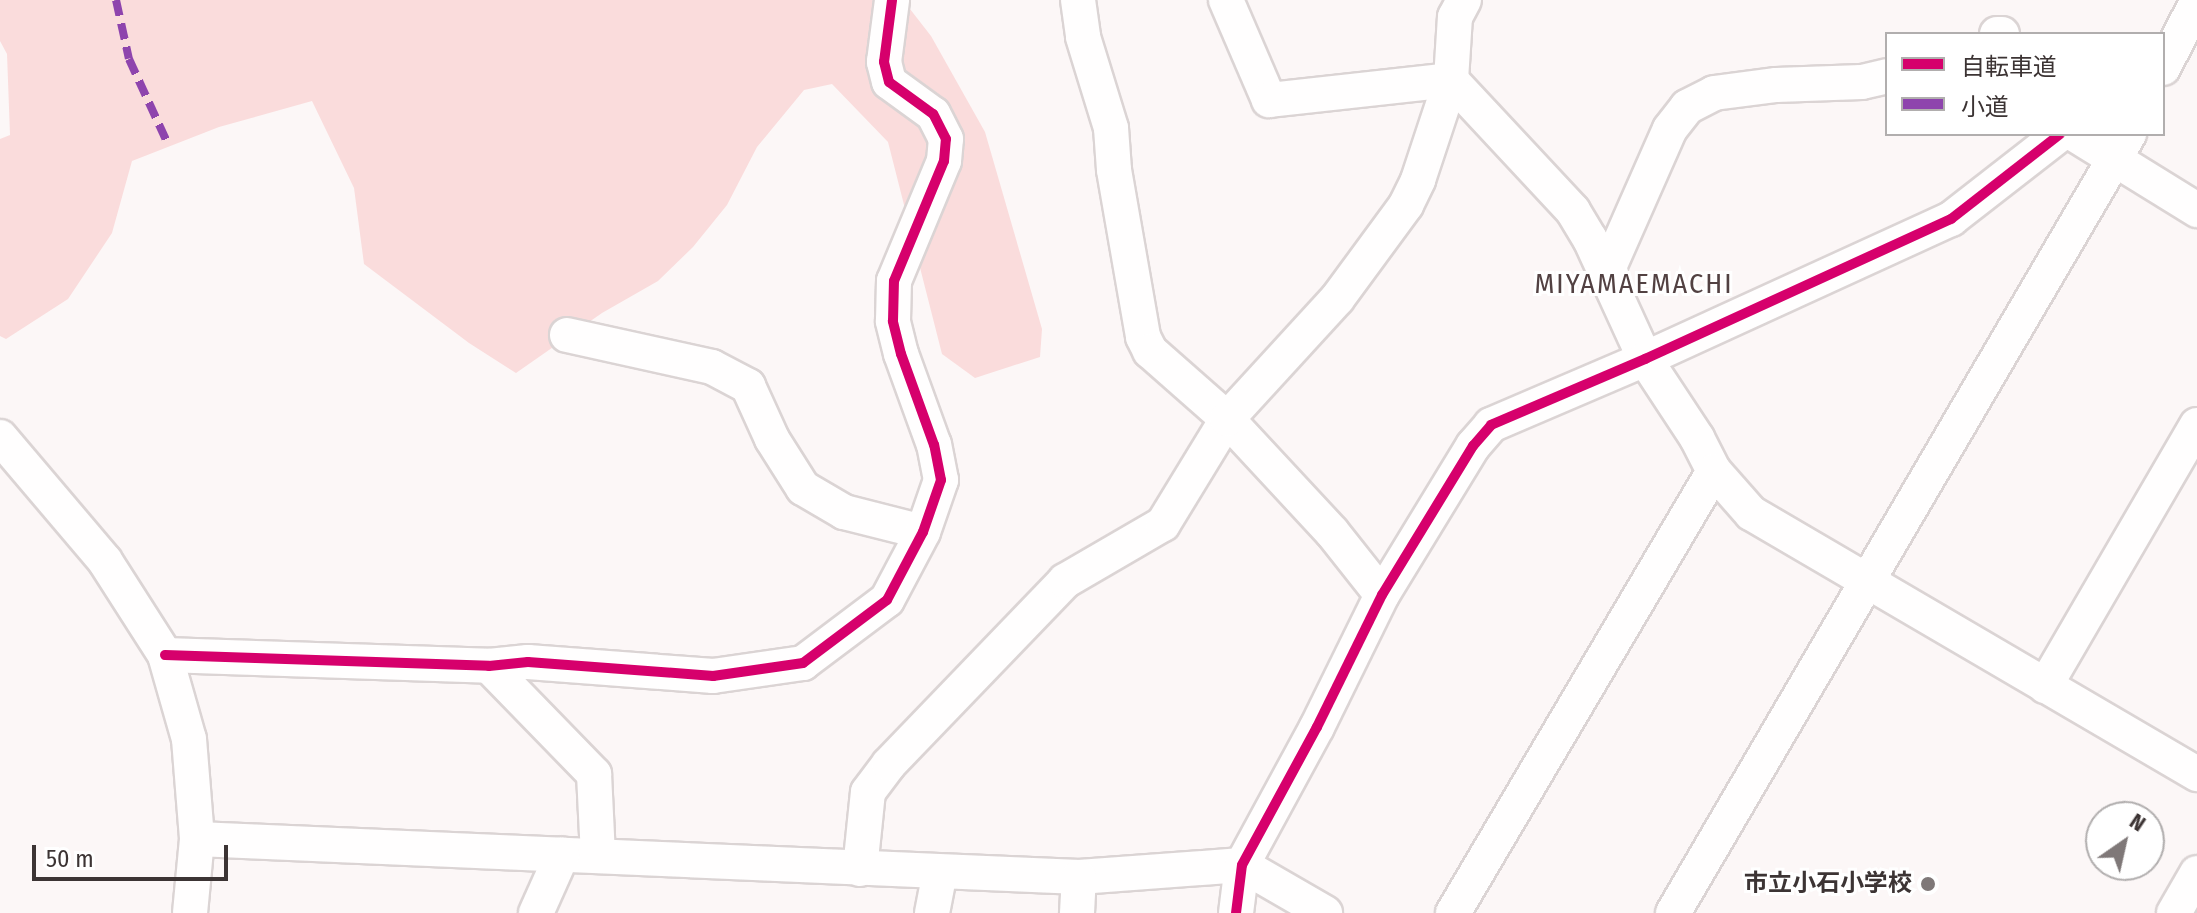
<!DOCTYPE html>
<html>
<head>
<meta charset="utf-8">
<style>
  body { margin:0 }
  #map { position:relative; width:2197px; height:913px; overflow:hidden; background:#fcf7f7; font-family:"Fira Sans Condensed","Noto Sans JP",sans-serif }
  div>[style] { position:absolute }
  .green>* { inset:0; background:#fadcdc }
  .roads { filter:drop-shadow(2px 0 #dbd4d4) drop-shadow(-2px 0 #dbd4d4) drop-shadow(0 2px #dbd4d4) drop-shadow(0 -2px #dbd4d4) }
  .minor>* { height:34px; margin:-17px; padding:0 17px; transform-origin:17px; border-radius:17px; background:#fffefe }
  .quiet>* { height:8px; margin-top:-4px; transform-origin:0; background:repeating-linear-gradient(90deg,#8e44ad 0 16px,transparent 0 24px) }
  .cycleway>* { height:10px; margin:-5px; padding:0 5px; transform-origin:5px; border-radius:5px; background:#d6006c }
  .dots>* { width:22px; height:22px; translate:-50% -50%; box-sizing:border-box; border:4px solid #fff; border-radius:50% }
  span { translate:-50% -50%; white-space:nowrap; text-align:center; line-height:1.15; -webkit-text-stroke:6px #fff; paint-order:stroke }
  .poi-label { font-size:24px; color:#3c3434; font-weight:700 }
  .right { translate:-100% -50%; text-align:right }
  .quarter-label { font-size:28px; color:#524142; letter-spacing:2px }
  .legend { position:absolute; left:1885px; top:32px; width:280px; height:104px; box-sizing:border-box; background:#fff; border:2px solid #b1aeae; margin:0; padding:10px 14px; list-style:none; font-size:24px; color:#3c3434 }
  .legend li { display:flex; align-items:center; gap:16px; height:40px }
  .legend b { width:40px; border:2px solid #b1aeae }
  .north { position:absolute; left:2085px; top:801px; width:80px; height:80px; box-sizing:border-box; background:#fff; border:2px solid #b1aeae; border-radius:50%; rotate:34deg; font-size:22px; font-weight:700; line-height:32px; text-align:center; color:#3c3434 }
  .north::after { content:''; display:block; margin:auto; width:28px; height:36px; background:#7f7878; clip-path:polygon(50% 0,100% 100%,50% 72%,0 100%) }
  .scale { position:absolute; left:32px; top:845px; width:196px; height:36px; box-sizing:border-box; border:4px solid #3c3434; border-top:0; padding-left:10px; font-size:24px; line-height:28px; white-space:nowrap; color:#3c3434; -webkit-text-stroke:6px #fff; paint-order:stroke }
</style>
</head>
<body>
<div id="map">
  <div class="green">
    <div style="clip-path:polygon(0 0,903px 0,931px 36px,985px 132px,1042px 329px,1040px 357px,975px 378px,942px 354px,888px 142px,832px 84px,804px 90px,757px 147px,727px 205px,693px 247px,658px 281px,602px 313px,516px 373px,469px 343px,364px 264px,354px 188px,312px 101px,219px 127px,132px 161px,112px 233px,68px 299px,6px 339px,0 336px,0 139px,10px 135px,7px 54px,0 41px)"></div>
  </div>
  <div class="roads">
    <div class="minor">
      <div style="left:1078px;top:0;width:37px;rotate:82deg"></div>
      <div style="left:1083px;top:37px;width:95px;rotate:72.9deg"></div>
      <div style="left:1111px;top:128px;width:42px;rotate:85.9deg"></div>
      <div style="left:1114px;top:170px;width:169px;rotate:80.1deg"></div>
      <div style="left:1143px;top:337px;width:16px;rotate:63deg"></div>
      <div style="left:1150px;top:351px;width:103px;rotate:41.4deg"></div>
      <div style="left:1227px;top:419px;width:154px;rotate:47.1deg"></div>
      <div style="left:1332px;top:532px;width:80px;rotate:51.6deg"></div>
      <div style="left:1226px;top:0;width:109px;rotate:66.7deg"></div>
      <div style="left:1269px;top:100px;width:183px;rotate:-6.3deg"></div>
      <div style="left:1997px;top:34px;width:5px"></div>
      <div style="left:2163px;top:68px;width:74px;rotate:-62.7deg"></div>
      <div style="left:1451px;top:80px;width:179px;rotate:47deg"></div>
      <div style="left:1573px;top:211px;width:33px;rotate:59deg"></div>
      <div style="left:1590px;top:239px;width:132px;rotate:65.4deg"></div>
      <div style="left:1645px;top:359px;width:95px;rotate:56.6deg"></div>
      <div style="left:1697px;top:438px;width:37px;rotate:63deg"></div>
      <div style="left:1714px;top:471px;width:56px;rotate:48.6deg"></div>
      <div style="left:1751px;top:513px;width:517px;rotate:30.34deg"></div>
      <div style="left:2074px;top:134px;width:145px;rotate:31.7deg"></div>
      <div style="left:1606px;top:274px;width:158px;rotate:-66.2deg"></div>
      <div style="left:1670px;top:129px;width:28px;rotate:-52deg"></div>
      <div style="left:1687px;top:107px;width:30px;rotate:-27deg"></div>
      <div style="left:1714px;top:93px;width:63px;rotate:-7.4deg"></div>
      <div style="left:1776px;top:85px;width:86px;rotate:-2deg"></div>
      <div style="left:1862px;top:82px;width:26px;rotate:-13deg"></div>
      <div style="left:567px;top:335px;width:148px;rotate:12.4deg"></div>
      <div style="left:712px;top:367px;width:41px;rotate:27.8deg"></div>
      <div style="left:748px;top:386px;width:58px;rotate:65.6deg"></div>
      <div style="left:772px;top:439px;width:58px;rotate:57.7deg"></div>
      <div style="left:803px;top:488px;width:48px;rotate:30.3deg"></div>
      <div style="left:844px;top:512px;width:81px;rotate:14.2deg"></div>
      <div style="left:0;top:437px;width:162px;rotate:49.7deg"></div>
      <div style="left:105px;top:561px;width:112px;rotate:57.4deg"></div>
      <div style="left:165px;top:655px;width:87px;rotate:74.1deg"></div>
      <div style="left:189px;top:739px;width:100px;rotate:85.4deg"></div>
      <div style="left:197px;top:839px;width:74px;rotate:95.4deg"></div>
      <div style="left:165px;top:655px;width:324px;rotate:1.9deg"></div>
      <div style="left:489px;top:666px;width:39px;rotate:-6deg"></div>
      <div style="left:528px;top:662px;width:186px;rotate:4.3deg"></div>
      <div style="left:713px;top:676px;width:91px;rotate:-8.2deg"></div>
      <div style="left:803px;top:663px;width:105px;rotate:-36.9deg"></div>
      <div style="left:887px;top:600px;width:77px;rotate:-62.1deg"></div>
      <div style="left:923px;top:532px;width:55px;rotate:-70.9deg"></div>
      <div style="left:941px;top:480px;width:36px;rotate:-101deg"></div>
      <div style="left:934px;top:445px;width:97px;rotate:-109.9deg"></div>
      <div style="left:901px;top:354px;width:34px;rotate:-104deg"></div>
      <div style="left:893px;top:321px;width:40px;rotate:-88.6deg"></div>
      <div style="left:894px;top:281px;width:130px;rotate:-67.4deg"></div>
      <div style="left:944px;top:161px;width:22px;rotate:-85deg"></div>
      <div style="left:946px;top:139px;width:28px;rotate:-117deg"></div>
      <div style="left:933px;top:114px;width:54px;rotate:-144deg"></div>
      <div style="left:889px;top:82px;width:21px;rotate:-104deg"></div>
      <div style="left:884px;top:62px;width:63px;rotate:-82.6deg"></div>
      <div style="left:489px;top:666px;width:151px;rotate:45.8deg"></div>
      <div style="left:594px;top:774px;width:82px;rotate:87.2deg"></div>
      <div style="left:2045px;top:686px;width:302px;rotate:-59.8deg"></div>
      <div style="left:197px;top:839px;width:883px;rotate:2.47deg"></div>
      <div style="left:1079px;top:877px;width:163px;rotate:-4.2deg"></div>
      <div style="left:1242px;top:865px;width:96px;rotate:30deg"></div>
      <div style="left:860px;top:869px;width:77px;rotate:-84.1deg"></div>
      <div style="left:868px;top:792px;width:35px;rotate:-53deg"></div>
      <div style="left:889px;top:764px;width:254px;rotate:-46.1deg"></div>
      <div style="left:1065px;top:581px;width:113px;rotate:-30.2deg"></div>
      <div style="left:1163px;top:524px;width:123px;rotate:-58.6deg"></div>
      <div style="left:1227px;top:419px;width:163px;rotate:-47.5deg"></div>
      <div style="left:1337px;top:299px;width:117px;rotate:-53.7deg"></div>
      <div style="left:1406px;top:205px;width:28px;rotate:-64deg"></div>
      <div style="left:1418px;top:180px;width:105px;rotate:-71.7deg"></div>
      <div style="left:1451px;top:80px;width:63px;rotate:-86.4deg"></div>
      <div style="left:1455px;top:17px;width:19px;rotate:-62deg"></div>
      <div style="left:536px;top:913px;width:64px;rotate:-65.9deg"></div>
      <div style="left:932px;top:913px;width:42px;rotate:-79deg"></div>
      <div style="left:1077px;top:913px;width:36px;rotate:-87deg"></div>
      <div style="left:1236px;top:913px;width:48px;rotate:-82.9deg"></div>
      <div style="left:1242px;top:865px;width:157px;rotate:-61.5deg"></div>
      <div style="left:1317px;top:727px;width:147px;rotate:-63.8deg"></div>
      <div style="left:1382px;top:595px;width:175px;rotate:-58.6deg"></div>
      <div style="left:1473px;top:446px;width:28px;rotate:-49deg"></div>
      <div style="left:1491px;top:425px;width:168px;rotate:-23.2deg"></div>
      <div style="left:1645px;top:359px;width:337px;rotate:-24.6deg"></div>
      <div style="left:1951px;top:219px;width:138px;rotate:-37.9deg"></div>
      <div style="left:1453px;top:913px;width:513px;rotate:-59.44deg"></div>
      <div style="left:1673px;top:913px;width:903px;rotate:-59.66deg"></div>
      <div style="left:2174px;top:913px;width:46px;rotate:-60.1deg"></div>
    </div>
  </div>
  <div class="quiet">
    <div style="left:116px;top:0;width:60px;rotate:77.6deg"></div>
    <div style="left:129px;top:59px;width:91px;rotate:65.4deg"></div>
  </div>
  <div class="cycleway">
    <div style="left:165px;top:655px;width:324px;rotate:1.9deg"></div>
    <div style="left:489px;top:666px;width:39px;rotate:-6deg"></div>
    <div style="left:528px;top:662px;width:186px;rotate:4.3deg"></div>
    <div style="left:713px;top:676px;width:91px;rotate:-8.2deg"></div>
    <div style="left:803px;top:663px;width:105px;rotate:-36.9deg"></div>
    <div style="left:887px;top:600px;width:77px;rotate:-62.1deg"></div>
    <div style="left:923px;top:532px;width:55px;rotate:-70.9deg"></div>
    <div style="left:941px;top:480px;width:36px;rotate:-101deg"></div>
    <div style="left:934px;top:445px;width:97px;rotate:-109.9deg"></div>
    <div style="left:901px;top:354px;width:34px;rotate:-104deg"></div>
    <div style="left:893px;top:321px;width:40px;rotate:-88.6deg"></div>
    <div style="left:894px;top:281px;width:130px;rotate:-67.4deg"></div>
    <div style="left:944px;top:161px;width:22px;rotate:-85deg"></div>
    <div style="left:946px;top:139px;width:28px;rotate:-117deg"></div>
    <div style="left:933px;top:114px;width:54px;rotate:-144deg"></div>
    <div style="left:889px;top:82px;width:21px;rotate:-104deg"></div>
    <div style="left:884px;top:62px;width:63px;rotate:-82.6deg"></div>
    <div style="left:1236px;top:913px;width:48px;rotate:-82.9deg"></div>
    <div style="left:1242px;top:865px;width:157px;rotate:-61.5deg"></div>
    <div style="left:1317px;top:727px;width:147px;rotate:-63.8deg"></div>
    <div style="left:1382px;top:595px;width:175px;rotate:-58.6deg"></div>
    <div style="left:1473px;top:446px;width:28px;rotate:-49deg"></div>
    <div style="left:1491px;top:425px;width:168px;rotate:-23.2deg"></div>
    <div style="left:1645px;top:359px;width:337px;rotate:-24.6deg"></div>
    <div style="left:1951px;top:219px;width:138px;rotate:-37.9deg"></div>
  </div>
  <div class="dots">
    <div style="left:1928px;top:884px;background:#7f7878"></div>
  </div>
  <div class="poi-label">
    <span class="right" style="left:1912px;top:884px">市立小石小学校</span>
  </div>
  <div class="quarter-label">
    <span style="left:1634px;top:284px">MIYAMAEMACHI</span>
  </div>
  <ul class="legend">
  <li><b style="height:10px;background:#d6006c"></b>自転車道</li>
  <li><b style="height:10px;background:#8e44ad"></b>小道</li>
  </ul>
  <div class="north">N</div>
  <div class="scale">50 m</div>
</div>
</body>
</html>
